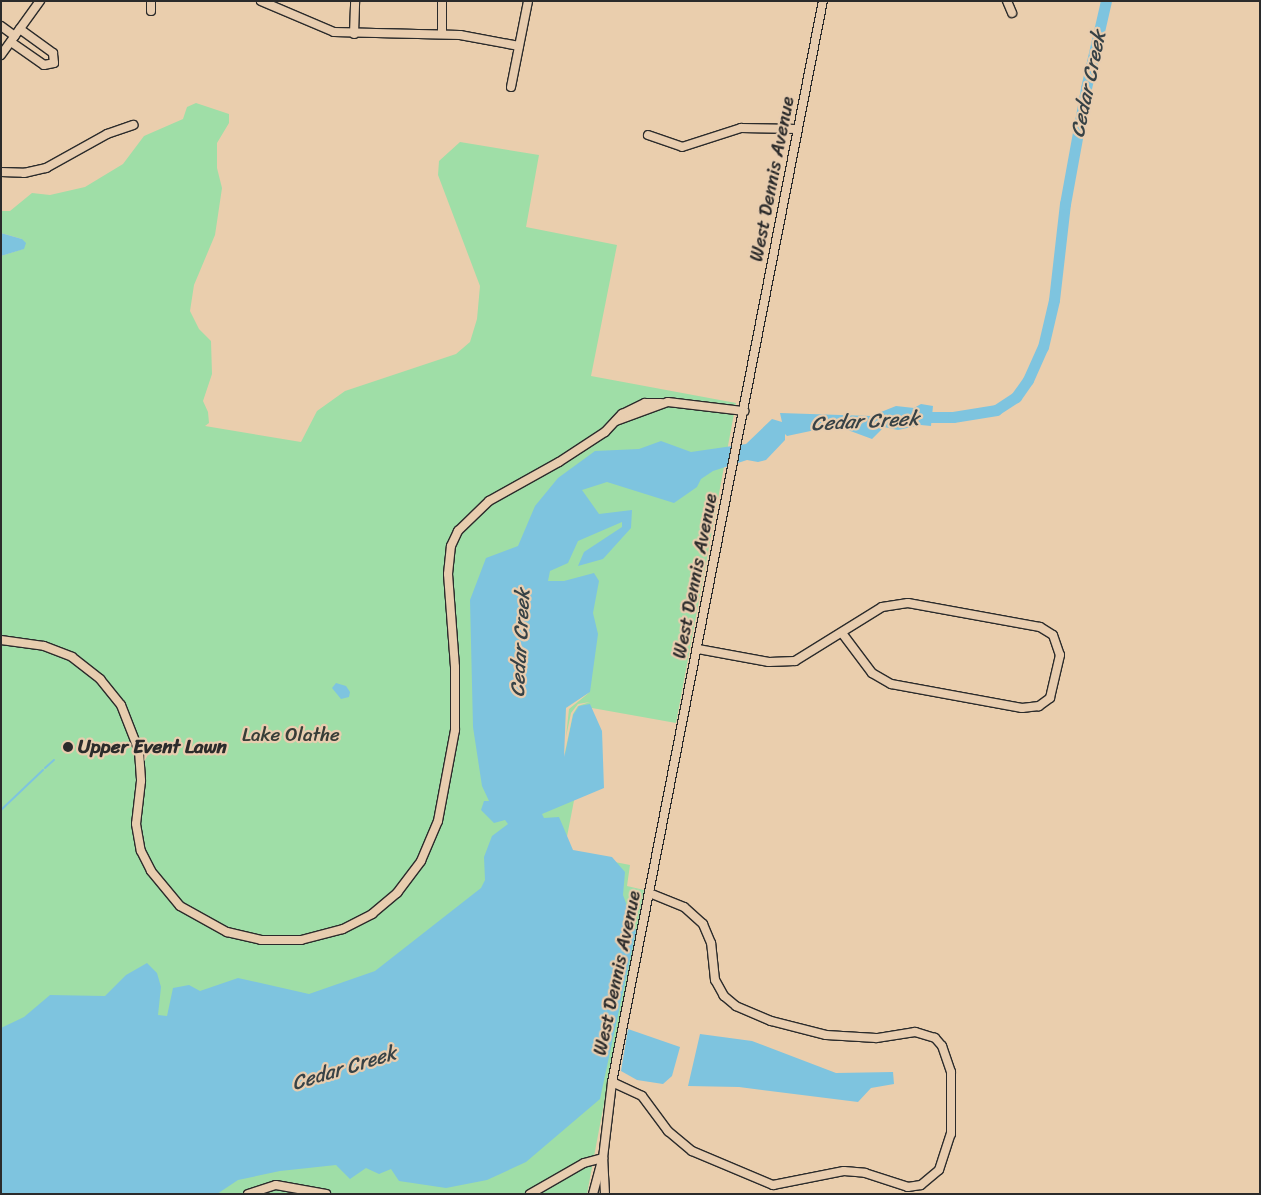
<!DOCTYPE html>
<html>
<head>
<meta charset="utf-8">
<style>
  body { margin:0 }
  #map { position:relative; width:1261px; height:1195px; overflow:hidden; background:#eacead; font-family:Sriracha,sans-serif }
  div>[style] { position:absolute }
  .green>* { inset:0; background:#9fdea7 }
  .water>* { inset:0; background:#7ec4df }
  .pier>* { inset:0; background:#eacead }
  .stream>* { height:2px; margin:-1px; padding:0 1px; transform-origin:1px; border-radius:1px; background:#7ec4df }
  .river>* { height:11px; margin:-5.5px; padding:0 5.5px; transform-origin:5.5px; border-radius:5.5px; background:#7ec4df }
  .roads { filter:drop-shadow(1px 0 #2b2b2b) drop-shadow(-1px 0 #2b2b2b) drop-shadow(0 1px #2b2b2b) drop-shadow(0 -1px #2b2b2b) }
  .minor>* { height:8px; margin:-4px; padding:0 4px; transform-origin:4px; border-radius:4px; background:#e8cdaf }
  .dots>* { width:14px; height:14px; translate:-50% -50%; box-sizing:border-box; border:2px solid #e8cdaf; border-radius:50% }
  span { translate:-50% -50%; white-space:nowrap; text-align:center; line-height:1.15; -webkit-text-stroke:4.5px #e8cdaf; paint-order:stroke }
  .street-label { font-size:19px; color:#2b2b2b }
  .park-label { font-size:19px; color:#373d37 }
  .poi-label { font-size:19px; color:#2b2b2b; font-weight:700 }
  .left { translate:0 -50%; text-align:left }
  .water-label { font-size:20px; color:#374246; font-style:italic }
  .frame { position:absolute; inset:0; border:2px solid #2b2b2b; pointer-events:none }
</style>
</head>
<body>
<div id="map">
  <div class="green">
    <div style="clip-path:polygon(196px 103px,229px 114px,229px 123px,217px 143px,217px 168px,222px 188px,215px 235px,194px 285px,190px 311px,199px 329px,211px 341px,212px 374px,203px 401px,208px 412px,209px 423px,205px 426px,301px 442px,317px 411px,345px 391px,456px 354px,470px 342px,477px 319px,480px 286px,438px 175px,439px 161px,460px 142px,539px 155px,526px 227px,617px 245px,591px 376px,736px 403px,676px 723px,592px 708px,564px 852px,630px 865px,627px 886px,644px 890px,587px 1194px,1px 1194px,1px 256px,23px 249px,22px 239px,1px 233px,1px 211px,10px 211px,32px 193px,50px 195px,85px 187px,123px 164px,144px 136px,183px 119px,187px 107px)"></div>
  </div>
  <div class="water">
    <div style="clip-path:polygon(1px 233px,22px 239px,26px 243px,24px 249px,1px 256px)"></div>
    <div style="clip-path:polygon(921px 404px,933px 406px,931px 426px,921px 425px,898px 430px,884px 427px,872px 439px,845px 429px,820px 429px,787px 436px,785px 434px,785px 440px,766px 460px,758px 462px,747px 460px,713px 471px,701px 479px,697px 487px,674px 503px,607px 482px,582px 490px,599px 514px,632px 510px,631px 528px,603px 559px,578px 566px,584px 552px,622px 527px,622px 522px,578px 541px,568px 563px,550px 571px,548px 581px,564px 581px,594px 573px,599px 581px,593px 613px,598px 634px,590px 692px,566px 708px,565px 754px,573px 715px,579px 706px,590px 704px,602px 731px,604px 788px,542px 814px,544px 818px,559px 817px,573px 850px,612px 857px,625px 872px,623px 895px,636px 931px,600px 1099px,526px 1162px,487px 1180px,446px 1188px,399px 1181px,391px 1169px,379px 1174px,366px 1168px,350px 1179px,336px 1165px,280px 1171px,238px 1180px,217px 1194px,1px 1194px,1px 1028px,24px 1017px,50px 995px,105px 996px,126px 975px,147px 963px,157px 973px,161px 987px,158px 1015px,167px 1016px,173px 988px,189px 985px,200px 991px,238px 978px,309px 994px,375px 971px,481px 888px,485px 880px,484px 857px,492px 836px,508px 824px,505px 820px,494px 823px,481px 810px,484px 801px,489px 801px,482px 786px,473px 727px,470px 600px,486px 558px,518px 546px,535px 506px,558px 478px,595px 451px,639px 449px,661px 441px,691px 452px,746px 444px,772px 419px,782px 422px,780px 413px,871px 416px,896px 406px,914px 408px)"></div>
    <div style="clip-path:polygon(336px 683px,346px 686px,350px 692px,349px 697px,341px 699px,332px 688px)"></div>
    <div style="clip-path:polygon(628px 1029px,680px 1047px,672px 1076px,663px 1084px,637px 1080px,621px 1071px)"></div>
    <div style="clip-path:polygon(700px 1034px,752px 1041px,836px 1073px,893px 1072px,894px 1084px,871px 1088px,858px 1102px,739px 1087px,688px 1086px)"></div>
  </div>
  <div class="pier">
    <div style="clip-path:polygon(590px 692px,569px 709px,566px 737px,571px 713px,578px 704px,590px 702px,578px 706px,573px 714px,564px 757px,566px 708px)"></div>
  </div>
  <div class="stream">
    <div style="left:45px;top:768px;width:12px;rotate:-42deg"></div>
    <div style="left:1px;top:810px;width:58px;rotate:-43.6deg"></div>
  </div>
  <div class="river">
    <div style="left:918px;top:417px;width:35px"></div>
    <div style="left:953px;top:417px;width:44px;rotate:-9.2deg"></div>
    <div style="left:996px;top:410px;width:24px;rotate:-33deg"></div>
    <div style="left:1016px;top:397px;width:21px;rotate:-55deg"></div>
    <div style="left:1028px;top:380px;width:36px;rotate:-66deg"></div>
    <div style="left:1043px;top:347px;width:48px;rotate:-76.8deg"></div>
    <div style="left:1054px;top:300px;width:97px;rotate:-83.5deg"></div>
    <div style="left:1065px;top:204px;width:118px;rotate:-79.7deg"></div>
    <div style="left:1086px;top:88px;width:89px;rotate:-77.1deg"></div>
  </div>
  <div class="roads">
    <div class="minor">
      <div style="left:261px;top:1px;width:79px;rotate:23deg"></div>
      <div style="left:334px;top:32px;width:126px;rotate:1.4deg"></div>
      <div style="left:460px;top:35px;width:60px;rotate:10.6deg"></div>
      <div style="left:1007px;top:1px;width:13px;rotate:67deg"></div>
      <div style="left:151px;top:11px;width:10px;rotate:-90deg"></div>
      <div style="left:1px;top:26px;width:17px;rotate:36deg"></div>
      <div style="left:354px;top:34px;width:33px;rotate:-88deg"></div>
      <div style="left:442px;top:34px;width:33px;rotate:-90deg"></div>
      <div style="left:11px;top:42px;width:40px;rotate:34.9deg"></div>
      <div style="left:44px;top:65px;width:10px;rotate:-11deg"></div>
      <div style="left:54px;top:63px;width:10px;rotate:-96deg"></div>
      <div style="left:53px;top:53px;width:41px;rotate:-144deg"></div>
      <div style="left:1px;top:55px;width:67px;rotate:-54.2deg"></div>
      <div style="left:511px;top:87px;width:88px;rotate:-78.8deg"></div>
      <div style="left:648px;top:135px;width:36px;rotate:19deg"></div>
      <div style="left:682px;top:147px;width:62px;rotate:-17.9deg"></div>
      <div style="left:741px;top:128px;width:57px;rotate:1deg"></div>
      <div style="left:1px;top:172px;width:23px;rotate:2deg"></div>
      <div style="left:24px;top:173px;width:23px;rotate:-13deg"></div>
      <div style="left:46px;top:168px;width:70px;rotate:-29.1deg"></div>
      <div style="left:107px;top:134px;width:28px;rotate:-19deg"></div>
      <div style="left:616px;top:421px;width:55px;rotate:-20.1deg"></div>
      <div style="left:668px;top:402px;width:77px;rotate:6.8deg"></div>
      <div style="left:1px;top:640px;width:43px;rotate:7.9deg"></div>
      <div style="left:44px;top:646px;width:30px;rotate:21deg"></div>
      <div style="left:72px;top:657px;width:36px;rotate:38deg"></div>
      <div style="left:100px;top:679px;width:33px;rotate:51deg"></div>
      <div style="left:121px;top:705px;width:49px;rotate:68.6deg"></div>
      <div style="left:139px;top:751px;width:30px;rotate:86deg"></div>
      <div style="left:141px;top:781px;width:43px;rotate:96.6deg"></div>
      <div style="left:136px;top:824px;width:27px;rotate:80deg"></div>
      <div style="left:141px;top:851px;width:22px;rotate:63deg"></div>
      <div style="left:151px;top:871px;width:45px;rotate:50.4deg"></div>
      <div style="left:180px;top:906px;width:54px;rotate:29deg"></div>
      <div style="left:227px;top:932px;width:35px;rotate:13deg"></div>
      <div style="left:261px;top:940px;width:40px"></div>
      <div style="left:301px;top:940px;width:43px;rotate:-14.7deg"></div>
      <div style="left:343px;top:929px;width:33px;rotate:-27deg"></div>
      <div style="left:372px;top:914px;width:33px;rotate:-40deg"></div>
      <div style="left:397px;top:893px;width:40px;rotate:-53deg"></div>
      <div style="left:421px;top:861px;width:43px;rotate:-67deg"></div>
      <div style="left:438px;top:821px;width:93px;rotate:-79.4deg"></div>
      <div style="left:455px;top:730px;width:63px;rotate:-90deg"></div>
      <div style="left:455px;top:667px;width:93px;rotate:-94.3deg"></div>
      <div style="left:448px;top:574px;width:28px;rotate:-84deg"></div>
      <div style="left:451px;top:546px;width:17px;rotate:-65deg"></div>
      <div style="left:458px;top:531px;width:43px;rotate:-44.1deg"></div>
      <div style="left:489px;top:501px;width:80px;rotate:-29.1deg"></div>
      <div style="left:559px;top:462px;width:55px;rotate:-33.1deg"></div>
      <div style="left:605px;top:432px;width:25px;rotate:-47deg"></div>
      <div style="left:622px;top:414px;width:25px;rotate:-26deg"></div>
      <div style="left:645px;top:403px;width:16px"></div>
      <div style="left:698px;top:649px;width:72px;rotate:10.4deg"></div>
      <div style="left:769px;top:662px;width:26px;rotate:-2deg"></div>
      <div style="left:795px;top:661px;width:102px;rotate:-31.8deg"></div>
      <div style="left:882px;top:607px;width:26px;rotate:-9deg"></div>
      <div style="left:908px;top:603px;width:134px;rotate:10.3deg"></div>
      <div style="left:1040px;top:627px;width:15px;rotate:32deg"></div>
      <div style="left:1053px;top:635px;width:21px;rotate:71deg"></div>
      <div style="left:1060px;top:655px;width:44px;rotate:103.1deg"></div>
      <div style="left:1050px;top:698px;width:14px;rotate:144deg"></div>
      <div style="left:1039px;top:706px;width:17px;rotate:173deg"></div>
      <div style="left:1022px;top:708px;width:133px;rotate:-169.6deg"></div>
      <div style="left:891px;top:684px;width:22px;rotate:-150deg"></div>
      <div style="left:872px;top:673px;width:50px;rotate:-126.9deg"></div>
      <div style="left:612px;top:1082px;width:33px;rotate:25deg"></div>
      <div style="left:642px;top:1096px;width:44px;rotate:53.4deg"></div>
      <div style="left:668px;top:1131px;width:31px;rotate:40deg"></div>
      <div style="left:692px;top:1151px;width:88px;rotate:22.8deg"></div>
      <div style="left:773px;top:1185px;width:72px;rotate:-11.2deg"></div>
      <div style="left:844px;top:1171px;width:21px;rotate:5deg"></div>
      <div style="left:865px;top:1173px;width:45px;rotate:18deg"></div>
      <div style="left:908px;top:1187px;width:13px;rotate:-9deg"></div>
      <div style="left:921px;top:1185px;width:23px;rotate:-40deg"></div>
      <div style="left:939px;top:1170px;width:38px;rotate:-72deg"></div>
      <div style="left:951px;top:1134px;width:62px;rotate:-90deg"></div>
      <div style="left:951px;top:1072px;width:28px;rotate:-109deg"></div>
      <div style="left:942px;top:1046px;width:11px;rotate:-131deg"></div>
      <div style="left:935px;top:1038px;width:21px;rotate:-163deg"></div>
      <div style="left:915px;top:1032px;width:39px;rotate:171deg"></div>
      <div style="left:876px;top:1038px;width:50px;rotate:-176.6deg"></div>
      <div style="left:826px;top:1035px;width:57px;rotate:-165.7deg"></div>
      <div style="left:771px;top:1021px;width:38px;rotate:-157deg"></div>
      <div style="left:736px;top:1006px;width:16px;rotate:-140deg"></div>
      <div style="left:724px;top:996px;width:18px;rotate:-119deg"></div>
      <div style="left:715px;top:980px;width:37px;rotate:-96deg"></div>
      <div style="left:711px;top:943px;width:21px;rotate:-113deg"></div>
      <div style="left:703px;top:924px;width:25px;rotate:-138deg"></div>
      <div style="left:684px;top:907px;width:35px;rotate:-158deg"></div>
      <div style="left:248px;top:1194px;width:29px;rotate:-18deg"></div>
      <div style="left:276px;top:1185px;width:51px;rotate:10.2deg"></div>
      <div style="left:530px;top:1194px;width:62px;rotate:-29.9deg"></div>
      <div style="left:584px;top:1163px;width:20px;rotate:-15deg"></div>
      <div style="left:593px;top:1194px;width:31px;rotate:-75deg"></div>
      <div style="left:605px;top:1194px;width:36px;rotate:-93deg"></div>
      <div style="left:603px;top:1158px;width:77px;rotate:-83.2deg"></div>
      <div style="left:612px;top:1082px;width:1101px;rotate:-78.96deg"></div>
    </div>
  </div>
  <div class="dots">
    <div style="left:68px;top:747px;background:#2b2b2b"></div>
  </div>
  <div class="street-label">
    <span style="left:772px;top:179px;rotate:-79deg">West Dennis Avenue</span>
    <span style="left:695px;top:576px;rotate:-79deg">West Dennis Avenue</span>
    <span style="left:617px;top:973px;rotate:-78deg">West Dennis Avenue</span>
  </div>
  <div class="park-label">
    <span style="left:291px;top:735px">Lake Olathe</span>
  </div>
  <div class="poi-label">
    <span class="left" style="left:78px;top:747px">Upper Event Lawn</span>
  </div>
  <div class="water-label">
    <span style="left:1088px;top:84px;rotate:-78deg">Cedar Creek</span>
    <span style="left:865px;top:421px;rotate:-3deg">Cedar Creek</span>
    <span style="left:520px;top:643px;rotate:-87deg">Cedar Creek</span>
    <span style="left:344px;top:1068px;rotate:-17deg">Cedar Creek</span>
  </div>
  <div class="frame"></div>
</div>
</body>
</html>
